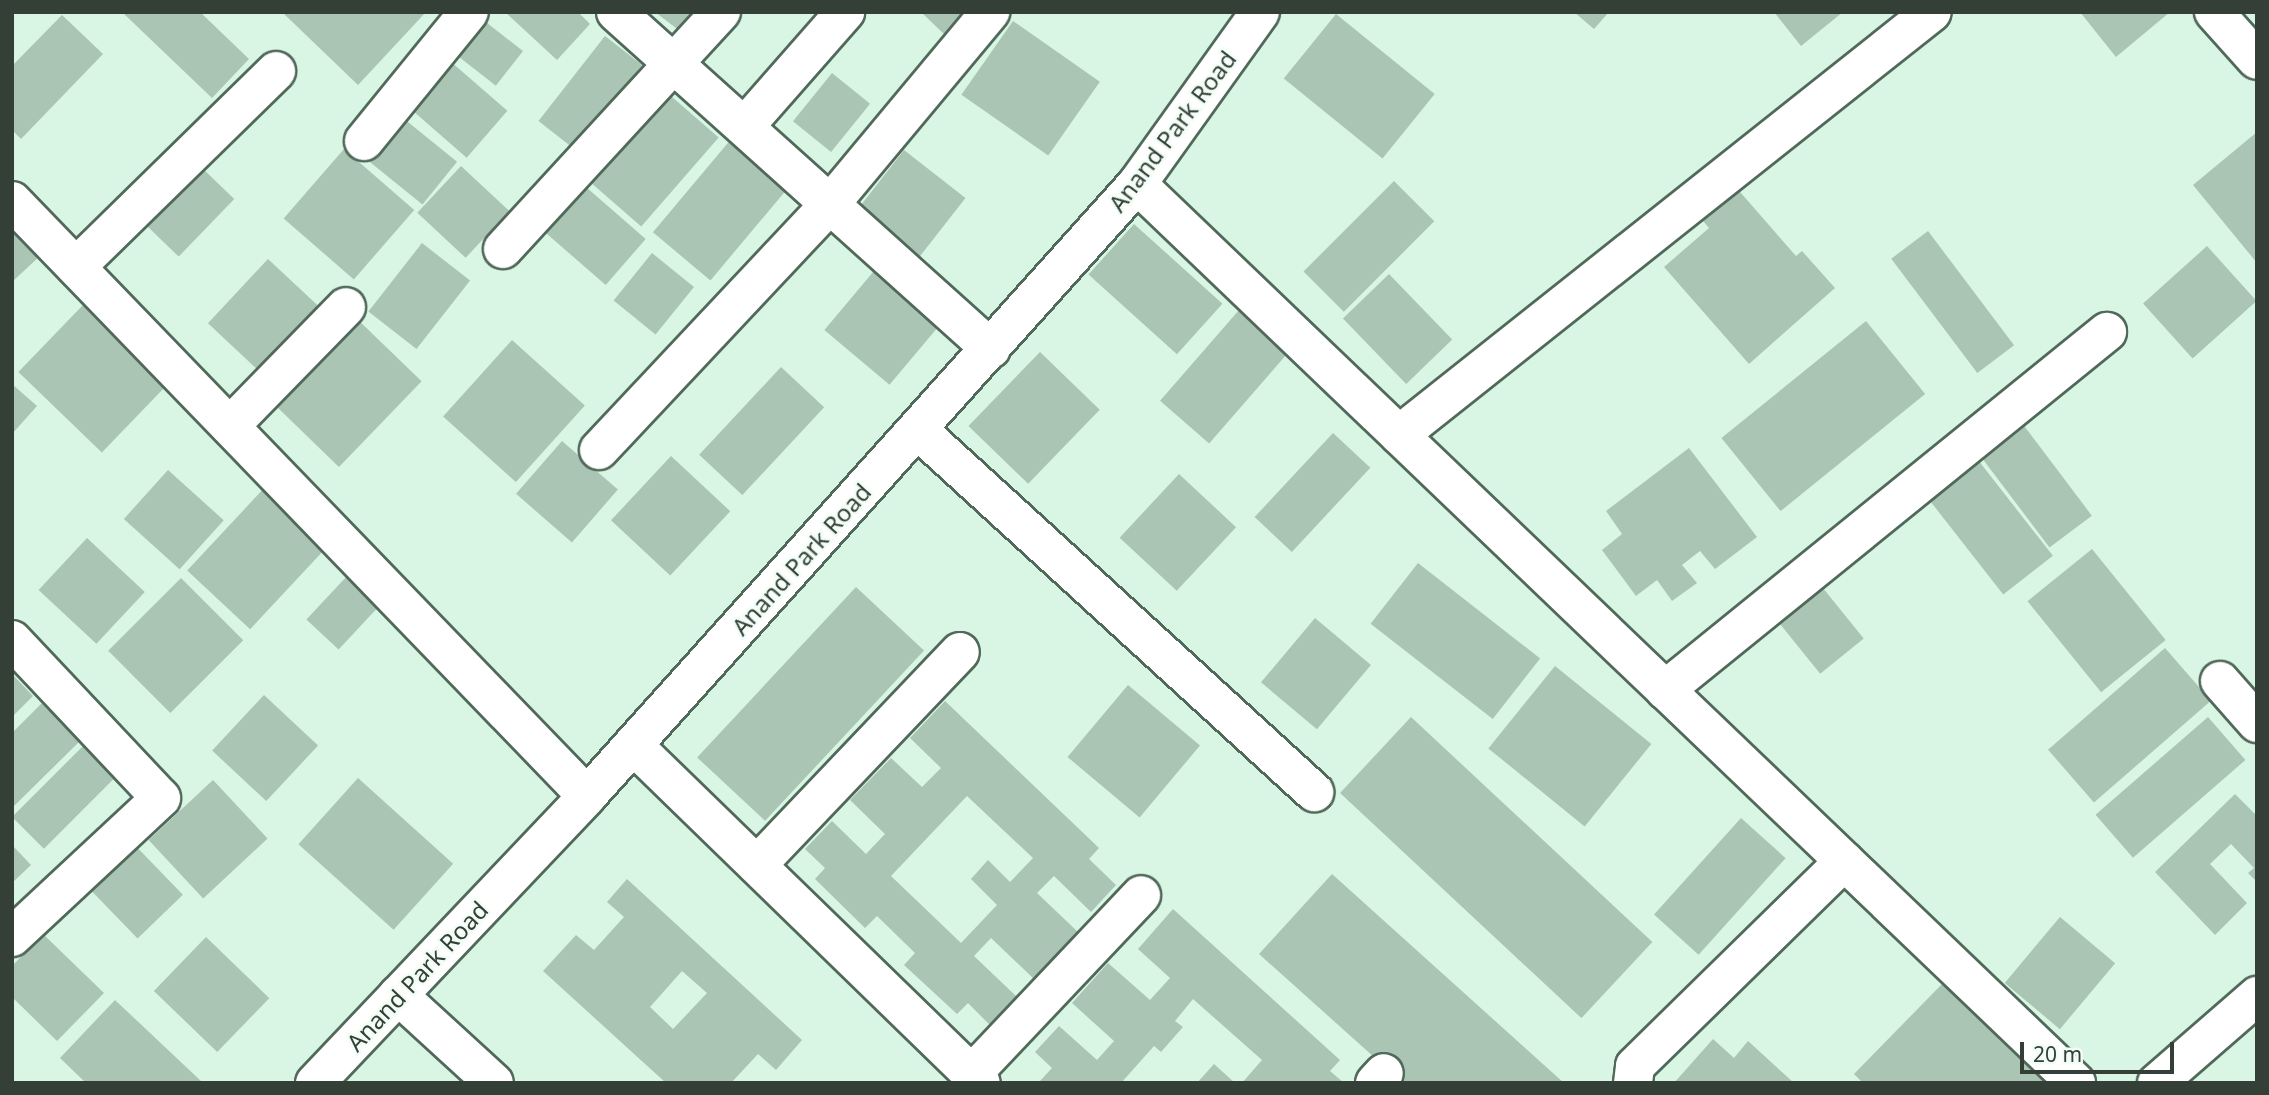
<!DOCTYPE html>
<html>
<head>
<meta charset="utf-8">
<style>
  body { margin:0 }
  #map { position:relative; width:2269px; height:1095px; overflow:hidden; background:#d9f5e3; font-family:"Noto Sans",sans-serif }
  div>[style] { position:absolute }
  .building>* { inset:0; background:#aac5b3; transform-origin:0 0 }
  .roads { filter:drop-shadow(2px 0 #51695a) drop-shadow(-2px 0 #51695a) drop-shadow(0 2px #51695a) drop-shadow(0 -2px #51695a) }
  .minor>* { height:38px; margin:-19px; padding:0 19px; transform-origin:19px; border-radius:19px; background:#fff }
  span { translate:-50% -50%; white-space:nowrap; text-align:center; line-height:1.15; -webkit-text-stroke:5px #f2fdf6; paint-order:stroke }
  .street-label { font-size:24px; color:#343f38 }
  .frame { position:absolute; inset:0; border:14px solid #343f38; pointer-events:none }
  .scale { position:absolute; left:2020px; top:1042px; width:154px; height:32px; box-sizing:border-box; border:4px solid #343f38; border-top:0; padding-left:9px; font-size:21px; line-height:24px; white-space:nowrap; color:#343f38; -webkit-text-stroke:5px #f2fdf6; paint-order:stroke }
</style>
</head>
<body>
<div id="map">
  <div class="building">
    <div style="clip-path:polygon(122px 12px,200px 12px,249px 59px,212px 98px)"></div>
    <div style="clip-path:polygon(282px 12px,426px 12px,358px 85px)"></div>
    <div style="clip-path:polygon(505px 12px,578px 12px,590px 24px,557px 60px)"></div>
    <div style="clip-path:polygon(655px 12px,709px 12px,689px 38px)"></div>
    <div style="clip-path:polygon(921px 12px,966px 12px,945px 35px)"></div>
    <div style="clip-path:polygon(1574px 12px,1609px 12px,1594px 29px)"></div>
    <div style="clip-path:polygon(1774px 12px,1843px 12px,1801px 46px)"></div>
    <div style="clip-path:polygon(2080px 12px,2170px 12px,2116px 57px)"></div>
    <div style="left:1336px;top:14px;width:127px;height:83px;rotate:39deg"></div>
    <div style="clip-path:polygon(62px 15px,103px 54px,21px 139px,12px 130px,12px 66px)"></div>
    <div style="left:482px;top:19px;width:52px;height:44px;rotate:38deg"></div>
    <div style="left:1013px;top:21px;width:106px;height:90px;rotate:35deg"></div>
    <div style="left:605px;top:36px;width:47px;height:108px;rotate:38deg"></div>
    <div style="left:450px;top:61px;width:76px;height:62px;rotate:41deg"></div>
    <div style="left:832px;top:73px;width:49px;height:62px;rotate:39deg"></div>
    <div style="left:656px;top:83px;width:83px;height:118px;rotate:41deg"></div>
    <div style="left:398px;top:114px;width:76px;height:55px;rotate:39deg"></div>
    <div style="clip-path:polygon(2257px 132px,2257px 263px,2193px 185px)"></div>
    <div style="left:732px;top:138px;width:75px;height:123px;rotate:40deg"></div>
    <div style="left:344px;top:149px;width:93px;height:92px;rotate:41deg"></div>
    <div style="left:904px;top:150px;width:78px;height:78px;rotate:38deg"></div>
    <div style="left:199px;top:165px;width:49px;height:80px;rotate:44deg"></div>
    <div style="left:461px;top:166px;width:66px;height:64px;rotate:43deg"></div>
    <div style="left:571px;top:174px;width:99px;height:61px;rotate:41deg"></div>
    <div style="left:1394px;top:181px;width:57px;height:128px;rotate:45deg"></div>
    <div style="clip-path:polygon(1734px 185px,1796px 256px,1802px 251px,1835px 288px,1749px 364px,1664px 267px,1709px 228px,1698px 215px)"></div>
    <div style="clip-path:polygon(12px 224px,42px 254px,12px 282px)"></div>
    <div style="left:1134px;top:224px;width:119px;height:68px;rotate:42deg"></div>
    <div style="left:1928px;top:231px;width:143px;height:46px;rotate:53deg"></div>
    <div style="left:422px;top:243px;width:61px;height:87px;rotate:38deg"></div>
    <div style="left:2207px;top:246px;width:74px;height:86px;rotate:48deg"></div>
    <div style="left:652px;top:253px;width:54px;height:61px;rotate:39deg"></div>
    <div style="left:268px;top:259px;width:78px;height:88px;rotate:43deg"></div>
    <div style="left:879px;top:265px;width:85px;height:85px;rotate:40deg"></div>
    <div style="left:1389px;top:274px;width:91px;height:64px;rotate:46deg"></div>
    <div style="left:1246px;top:302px;width:65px;height:131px;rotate:41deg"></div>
    <div style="left:83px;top:305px;width:116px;height:93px;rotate:44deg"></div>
    <div style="left:354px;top:316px;width:94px;height:119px;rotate:44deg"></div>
    <div style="left:1866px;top:321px;width:94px;height:186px;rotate:51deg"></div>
    <div style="left:512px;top:340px;width:98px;height:103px;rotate:42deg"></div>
    <div style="left:1040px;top:352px;width:83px;height:103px;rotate:44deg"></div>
    <div style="left:781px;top:367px;width:59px;height:120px;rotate:43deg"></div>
    <div style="clip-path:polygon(12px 384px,37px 406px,12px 434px)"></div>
    <div style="left:2016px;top:415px;width:126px;height:53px;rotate:53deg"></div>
    <div style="left:1333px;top:433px;width:51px;height:115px;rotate:43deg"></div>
    <div style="left:562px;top:441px;width:74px;height:70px;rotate:41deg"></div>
    <div style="clip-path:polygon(1689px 448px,1757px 537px,1715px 569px,1700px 551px,1682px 565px,1697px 583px,1672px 601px,1657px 580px,1636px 596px,1602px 550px,1622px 534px,1606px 511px)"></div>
    <div style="left:1971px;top:451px;width:133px;height:63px;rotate:52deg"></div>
    <div style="left:671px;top:456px;width:81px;height:88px;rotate:43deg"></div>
    <div style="left:168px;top:470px;width:75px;height:66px;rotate:42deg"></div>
    <div style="left:1179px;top:474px;width:78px;height:87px;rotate:43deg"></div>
    <div style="left:267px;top:485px;width:86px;height:117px;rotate:43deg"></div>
    <div style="left:87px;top:538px;width:79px;height:71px;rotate:43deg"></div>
    <div style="left:2092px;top:549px;width:117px;height:83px;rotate:51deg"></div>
    <div style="left:1418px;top:563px;width:155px;height:77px;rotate:38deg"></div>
    <div style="left:348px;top:575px;width:44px;height:61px;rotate:43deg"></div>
    <div style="left:1814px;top:577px;width:79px;height:56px;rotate:51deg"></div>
    <div style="left:181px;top:578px;width:88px;height:103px;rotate:45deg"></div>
    <div style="left:856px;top:587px;width:93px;height:233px;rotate:43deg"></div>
    <div style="left:1315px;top:618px;width:73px;height:84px;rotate:40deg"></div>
    <div style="left:2165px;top:648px;width:70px;height:155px;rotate:49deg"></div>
    <div style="left:1555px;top:666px;width:124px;height:106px;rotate:39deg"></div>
    <div style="clip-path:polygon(12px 674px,33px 696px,12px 717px)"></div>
    <div style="left:1128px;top:685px;width:94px;height:94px;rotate:40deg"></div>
    <div style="left:264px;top:695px;width:74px;height:76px;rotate:43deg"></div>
    <div style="clip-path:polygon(evenodd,945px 701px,1099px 848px,1089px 859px,1116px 885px,1091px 912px,1054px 876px,1037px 893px,1079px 933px,1034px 979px,991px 938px,974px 956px,1017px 997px,990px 1025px,968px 1003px,957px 1014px,904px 965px,915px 953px,877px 916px,865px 928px,815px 879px,825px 868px,805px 849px,832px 821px,866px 854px,885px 834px,850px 800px,891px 758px,922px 787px,941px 768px,910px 738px,945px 701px,967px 796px,1033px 858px,1010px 882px,988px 860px,971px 879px,997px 905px,961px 943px,891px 876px,967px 796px)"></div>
    <div style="clip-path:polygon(42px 703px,80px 741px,12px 808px,12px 733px)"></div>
    <div style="left:1411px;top:717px;width:330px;height:104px;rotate:43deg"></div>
    <div style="left:2208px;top:717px;width:57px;height:149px;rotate:49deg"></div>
    <div style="left:87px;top:742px;width:45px;height:106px;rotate:45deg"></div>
    <div style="left:358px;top:778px;width:128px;height:89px;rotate:42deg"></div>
    <div style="left:213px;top:780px;width:80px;height:88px;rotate:47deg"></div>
    <div style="clip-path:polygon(2235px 794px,2257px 816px,2257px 882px,2248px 873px,2254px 868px,2231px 844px,2210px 864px,2247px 903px,2215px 935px,2155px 872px)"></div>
    <div style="left:1741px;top:818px;width:60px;height:130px;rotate:42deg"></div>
    <div style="left:128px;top:838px;width:79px;height:63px;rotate:46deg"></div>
    <div style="clip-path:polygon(12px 845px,31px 865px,12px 883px)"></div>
    <div style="clip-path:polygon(1332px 874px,1564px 1083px,1403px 1083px,1259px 954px)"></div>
    <div style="clip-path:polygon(evenodd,627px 879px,802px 1040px,776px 1070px,758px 1054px,731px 1083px,666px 1083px,543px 971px,576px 935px,594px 950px,624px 917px,607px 902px,627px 879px,682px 971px,707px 993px,673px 1029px,650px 1007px,682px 971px)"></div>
    <div style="clip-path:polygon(1173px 909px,1340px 1060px,1330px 1071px,1344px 1083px,1242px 1083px,1262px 1060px,1193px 999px,1175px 1021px,1183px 1027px,1161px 1052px,1154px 1046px,1121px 1083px,1040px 1081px,1052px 1068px,1035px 1052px,1059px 1026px,1097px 1060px,1114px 1041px,1072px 1003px,1108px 963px,1150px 1000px,1170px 978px,1138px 949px)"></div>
    <div style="left:2060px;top:917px;width:72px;height:86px;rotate:40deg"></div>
    <div style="clip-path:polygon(43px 934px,104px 993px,57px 1041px,12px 997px,12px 966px)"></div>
    <div style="left:206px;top:937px;width:88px;height:75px;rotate:44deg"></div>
    <div style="clip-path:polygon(1943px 983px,2045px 1083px,1863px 1083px,1854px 1074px)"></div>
    <div style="clip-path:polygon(115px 1000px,201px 1081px,199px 1083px,86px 1083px,60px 1058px)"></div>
    <div style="clip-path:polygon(1713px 1039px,1734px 1058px,1748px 1041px,1794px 1083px,1674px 1083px)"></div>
    <div style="clip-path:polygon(1214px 1064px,1235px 1083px,1197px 1083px)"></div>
  </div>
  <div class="roads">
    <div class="minor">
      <div style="left:616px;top:12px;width:504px;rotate:41.94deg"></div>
      <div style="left:2214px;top:12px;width:64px;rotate:48.1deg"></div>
      <div style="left:745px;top:126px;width:152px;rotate:-48.7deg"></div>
      <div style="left:364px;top:141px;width:166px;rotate:-50.9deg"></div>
      <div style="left:1137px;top:184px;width:1300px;rotate:43.75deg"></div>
      <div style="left:12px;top:201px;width:827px;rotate:45.98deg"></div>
      <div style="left:503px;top:249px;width:322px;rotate:-47.4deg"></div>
      <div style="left:76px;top:267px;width:280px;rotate:-44.4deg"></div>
      <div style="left:230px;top:426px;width:166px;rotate:-45.7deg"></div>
      <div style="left:918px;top:430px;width:537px;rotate:42.43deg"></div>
      <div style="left:1399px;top:435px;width:680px;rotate:-38.44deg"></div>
      <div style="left:599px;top:450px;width:339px;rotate:-46.8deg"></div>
      <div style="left:831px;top:203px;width:249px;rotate:-50.2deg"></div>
      <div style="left:12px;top:640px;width:217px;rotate:46.7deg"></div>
      <div style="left:161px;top:798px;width:204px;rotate:137deg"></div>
      <div style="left:2220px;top:681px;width:56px;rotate:48.6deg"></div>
      <div style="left:1665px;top:690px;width:569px;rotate:-39.01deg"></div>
      <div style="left:633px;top:745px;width:485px;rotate:44.2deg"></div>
      <div style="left:757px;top:865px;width:294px;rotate:-46.4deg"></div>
      <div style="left:398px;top:995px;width:130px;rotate:42.5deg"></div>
      <div style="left:972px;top:1074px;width:246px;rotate:-46.6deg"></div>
      <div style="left:315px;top:1083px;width:395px;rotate:-46.5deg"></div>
      <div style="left:587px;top:796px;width:823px;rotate:-48.05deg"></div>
      <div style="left:1137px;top:184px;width:211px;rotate:-54.4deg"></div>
      <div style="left:1375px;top:1083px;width:13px;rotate:-48deg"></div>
      <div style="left:1633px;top:1083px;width:17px;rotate:-83deg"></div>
      <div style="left:1635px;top:1066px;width:293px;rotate:-44.4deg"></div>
      <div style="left:2157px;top:1083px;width:133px;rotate:-41deg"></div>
    </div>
  </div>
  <div class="street-label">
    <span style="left:1172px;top:131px;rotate:-53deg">Anand Park Road</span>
    <span style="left:801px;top:559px;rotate:-48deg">Anand Park Road</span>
    <span style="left:417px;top:976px;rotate:-47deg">Anand Park Road</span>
  </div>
  <div class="frame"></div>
  <div class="scale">20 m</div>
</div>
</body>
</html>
